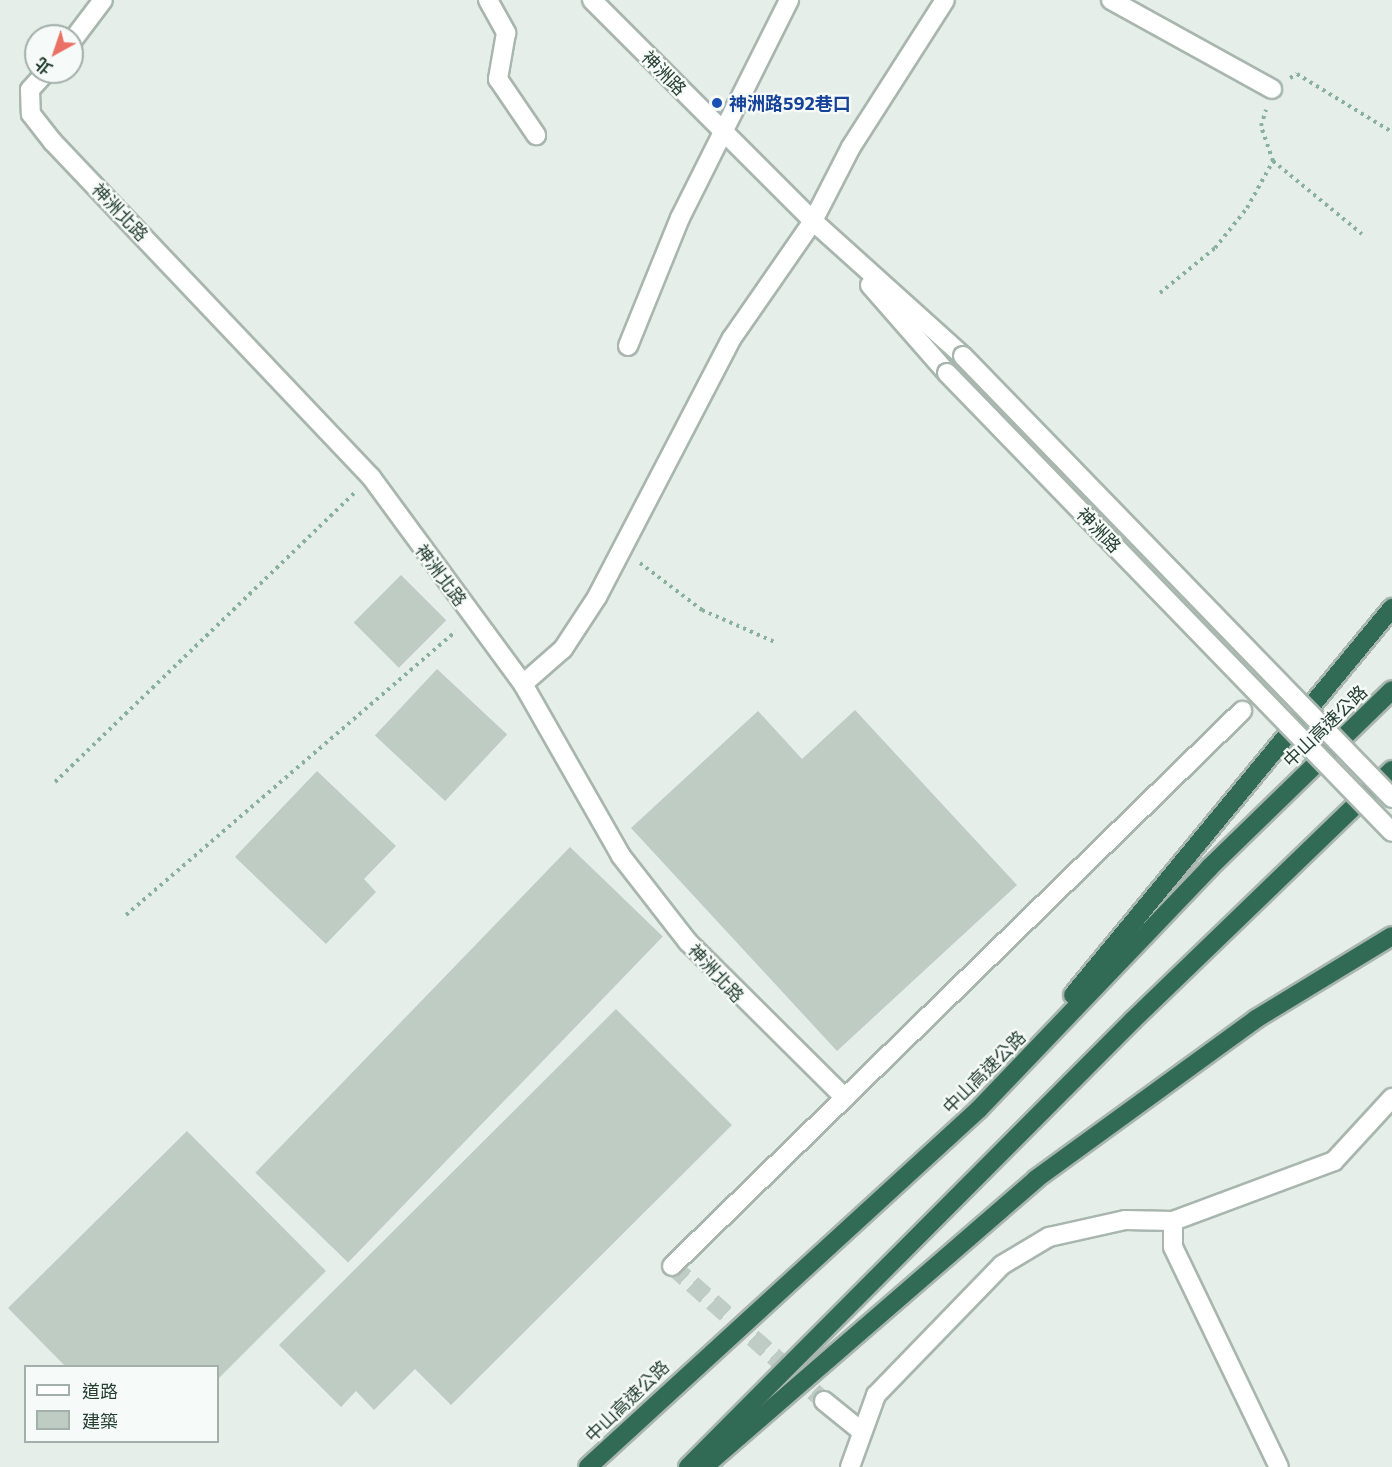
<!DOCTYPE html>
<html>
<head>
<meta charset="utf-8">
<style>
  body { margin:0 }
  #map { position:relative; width:1392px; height:1467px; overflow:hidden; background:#e6eee9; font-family:Commissioner,"Noto Sans TC",sans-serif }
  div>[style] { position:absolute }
  .building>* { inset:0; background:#beccc4; transform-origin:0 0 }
  .minor-tunnel>* { height:18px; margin-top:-9px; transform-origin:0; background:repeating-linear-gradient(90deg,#bfcbc5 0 18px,transparent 0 27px) }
  .path>* { height:4px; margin-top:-2px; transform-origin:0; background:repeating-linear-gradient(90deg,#88b09c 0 3px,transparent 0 7.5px) }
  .roads { filter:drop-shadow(2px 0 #a8b6af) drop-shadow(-2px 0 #a8b6af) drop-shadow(0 2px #a8b6af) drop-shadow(0 -2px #a8b6af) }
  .minor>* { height:18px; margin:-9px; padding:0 9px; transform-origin:9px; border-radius:9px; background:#fff }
  .highway>* { height:18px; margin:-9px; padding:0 9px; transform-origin:9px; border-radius:9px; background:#326b55 }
  .bridges { filter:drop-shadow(2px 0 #a8b6af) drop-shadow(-2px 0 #a8b6af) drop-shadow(0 2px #a8b6af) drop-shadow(0 -2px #a8b6af) }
  .minor-bridge>* { height:18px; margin:-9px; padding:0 9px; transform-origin:9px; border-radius:9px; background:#fff }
  .dots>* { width:16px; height:16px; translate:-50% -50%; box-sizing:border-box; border:3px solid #f6faf8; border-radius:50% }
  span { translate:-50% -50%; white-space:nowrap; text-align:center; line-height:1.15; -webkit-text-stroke:4.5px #f6faf8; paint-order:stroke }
  .street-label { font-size:18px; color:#253f34 }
  .transit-label { font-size:18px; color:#164399; font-weight:700 }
  .left { translate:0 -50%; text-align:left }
  .legend { position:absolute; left:24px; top:1365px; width:195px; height:78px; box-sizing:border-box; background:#f6faf8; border:2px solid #a2afaa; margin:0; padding:8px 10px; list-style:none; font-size:18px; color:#253f34 }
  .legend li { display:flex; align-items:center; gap:12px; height:30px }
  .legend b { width:30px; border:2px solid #a2afaa }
  .north { position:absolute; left:24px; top:24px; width:60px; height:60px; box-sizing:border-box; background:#f6faf8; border:2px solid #a2afaa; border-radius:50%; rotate:220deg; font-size:16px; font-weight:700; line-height:24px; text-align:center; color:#253f34 }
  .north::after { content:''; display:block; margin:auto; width:21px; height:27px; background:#eb7066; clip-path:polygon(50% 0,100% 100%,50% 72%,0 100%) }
</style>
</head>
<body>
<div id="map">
  <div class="building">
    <div style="left:401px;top:575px;width:64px;height:67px;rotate:45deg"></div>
    <div style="left:437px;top:669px;width:96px;height:91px;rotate:43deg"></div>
    <div style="clip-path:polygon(855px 710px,1017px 885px,837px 1051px,631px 828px,758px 711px,802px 759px)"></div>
    <div style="clip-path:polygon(317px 771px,396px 846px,364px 879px,376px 892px,326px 944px,235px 857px)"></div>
    <div style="left:570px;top:847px;width:129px;height:453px;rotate:44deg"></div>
    <div style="clip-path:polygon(616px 1009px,732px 1125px,451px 1405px,415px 1369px,374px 1410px,356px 1391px,341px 1407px,279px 1345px)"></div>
    <div style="clip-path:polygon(187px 1131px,326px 1271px,218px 1379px,218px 1366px,65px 1366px,8px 1308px)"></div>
  </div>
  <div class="minor-tunnel">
    <div style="left:672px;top:1266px;width:203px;rotate:41.6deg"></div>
  </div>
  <div class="path">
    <div style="left:1290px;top:78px;width:8px;rotate:-30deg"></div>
    <div style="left:1297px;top:74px;width:111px;rotate:31.4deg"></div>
    <div style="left:1273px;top:161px;width:115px;rotate:39.4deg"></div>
    <div style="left:1160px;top:293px;width:71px;rotate:-39.3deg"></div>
    <div style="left:1215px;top:248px;width:51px;rotate:-51.3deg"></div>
    <div style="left:1247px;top:208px;width:54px;rotate:-61deg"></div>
    <div style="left:1273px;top:161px;width:37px;rotate:-109deg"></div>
    <div style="left:1261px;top:126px;width:17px;rotate:-73deg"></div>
    <div style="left:640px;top:563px;width:78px;rotate:37.2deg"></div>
    <div style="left:702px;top:610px;width:82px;rotate:23.7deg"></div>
    <div style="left:55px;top:782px;width:417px;rotate:-44deg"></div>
    <div style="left:126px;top:915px;width:435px;rotate:-40.7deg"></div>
  </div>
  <div class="roads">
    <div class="minor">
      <div style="left:488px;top:0;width:38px;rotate:61deg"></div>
      <div style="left:506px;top:33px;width:47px;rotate:99.9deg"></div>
      <div style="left:498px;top:79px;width:68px;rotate:55.8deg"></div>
      <div style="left:592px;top:0;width:313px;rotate:45deg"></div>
      <div style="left:813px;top:221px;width:202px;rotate:42deg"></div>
      <div style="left:1111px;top:0;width:184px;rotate:28.9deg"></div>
      <div style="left:72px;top:41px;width:51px;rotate:-52.9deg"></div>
      <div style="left:46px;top:72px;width:24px;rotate:132deg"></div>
      <div style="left:30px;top:90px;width:24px;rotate:88deg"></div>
      <div style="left:31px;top:114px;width:36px;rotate:52deg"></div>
      <div style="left:53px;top:142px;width:462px;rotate:46.5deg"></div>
      <div style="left:371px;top:477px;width:257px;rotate:53.7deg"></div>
      <div style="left:523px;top:684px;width:198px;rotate:60.3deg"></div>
      <div style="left:621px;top:856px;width:109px;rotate:52.1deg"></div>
      <div style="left:688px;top:942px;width:221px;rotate:44.8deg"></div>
      <div style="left:870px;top:285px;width:117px;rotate:48.8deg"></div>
      <div style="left:628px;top:346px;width:138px;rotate:-67.9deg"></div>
      <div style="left:680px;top:218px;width:244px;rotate:-63.4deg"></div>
      <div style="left:523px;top:684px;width:53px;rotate:-41.2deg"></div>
      <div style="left:563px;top:649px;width:62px;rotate:-56.8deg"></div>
      <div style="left:597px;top:597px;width:292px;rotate:-62.5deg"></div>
      <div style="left:732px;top:338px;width:142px;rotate:-55.3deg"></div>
      <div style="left:813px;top:221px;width:83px;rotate:-62.8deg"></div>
      <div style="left:851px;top:147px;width:174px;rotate:-57.4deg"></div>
      <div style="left:1173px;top:1221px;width:26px;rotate:90deg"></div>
      <div style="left:1173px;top:1247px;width:244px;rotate:64.3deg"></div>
      <div style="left:672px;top:1266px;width:796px;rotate:-44.24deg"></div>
      <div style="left:824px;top:1401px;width:46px;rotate:38.9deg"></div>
      <div style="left:850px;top:1467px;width:77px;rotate:-70.1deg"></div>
      <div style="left:876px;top:1395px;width:181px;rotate:-45.9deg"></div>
      <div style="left:1002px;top:1265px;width:55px;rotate:-30.8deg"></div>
      <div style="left:1049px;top:1237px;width:78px;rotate:-12.6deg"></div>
      <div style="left:1125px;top:1220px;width:48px;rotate:1.2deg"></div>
      <div style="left:1173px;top:1221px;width:172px;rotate:-20.4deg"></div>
      <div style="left:1334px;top:1161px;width:86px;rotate:-47.4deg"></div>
    </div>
    <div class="highway">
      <div style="left:1073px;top:995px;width:502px;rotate:-50.5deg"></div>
      <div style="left:588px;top:1467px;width:530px;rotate:-42.48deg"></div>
      <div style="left:979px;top:1109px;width:333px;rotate:-46.3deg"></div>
      <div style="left:1209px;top:868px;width:255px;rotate:-44.2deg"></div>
      <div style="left:688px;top:1467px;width:631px;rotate:-45.13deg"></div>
      <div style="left:1133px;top:1020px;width:360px;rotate:-44deg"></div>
      <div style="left:704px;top:1467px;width:440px;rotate:-40.9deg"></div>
      <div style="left:1036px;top:1179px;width:272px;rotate:-36deg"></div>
      <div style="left:1256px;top:1019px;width:159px;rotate:-31.4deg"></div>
    </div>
  </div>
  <div class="bridges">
    <div class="minor-bridge">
      <div style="left:963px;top:356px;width:616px;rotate:45.86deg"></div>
      <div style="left:947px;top:373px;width:639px;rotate:45.89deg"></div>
    </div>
  </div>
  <div class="dots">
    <div style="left:717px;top:103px;background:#1a4fb4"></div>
  </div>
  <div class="street-label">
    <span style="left:664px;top:73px;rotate:45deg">神洲路</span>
    <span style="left:120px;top:212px;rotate:46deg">神洲北路</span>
    <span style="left:1099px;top:530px;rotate:46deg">神洲路</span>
    <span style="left:441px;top:575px;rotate:53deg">神洲北路</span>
    <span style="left:1325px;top:726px;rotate:-44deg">中山高速公路</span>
    <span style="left:716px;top:973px;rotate:47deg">神洲北路</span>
    <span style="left:984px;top:1072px;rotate:-45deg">中山高速公路</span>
    <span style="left:627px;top:1401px;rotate:-44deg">中山高速公路</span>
  </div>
  <div class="transit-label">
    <span class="left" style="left:729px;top:103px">神洲路592巷口</span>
  </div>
  <ul class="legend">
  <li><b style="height:8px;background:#fff"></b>道路</li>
  <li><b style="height:16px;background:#beccc4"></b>建築</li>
  </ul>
  <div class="north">北</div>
</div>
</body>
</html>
